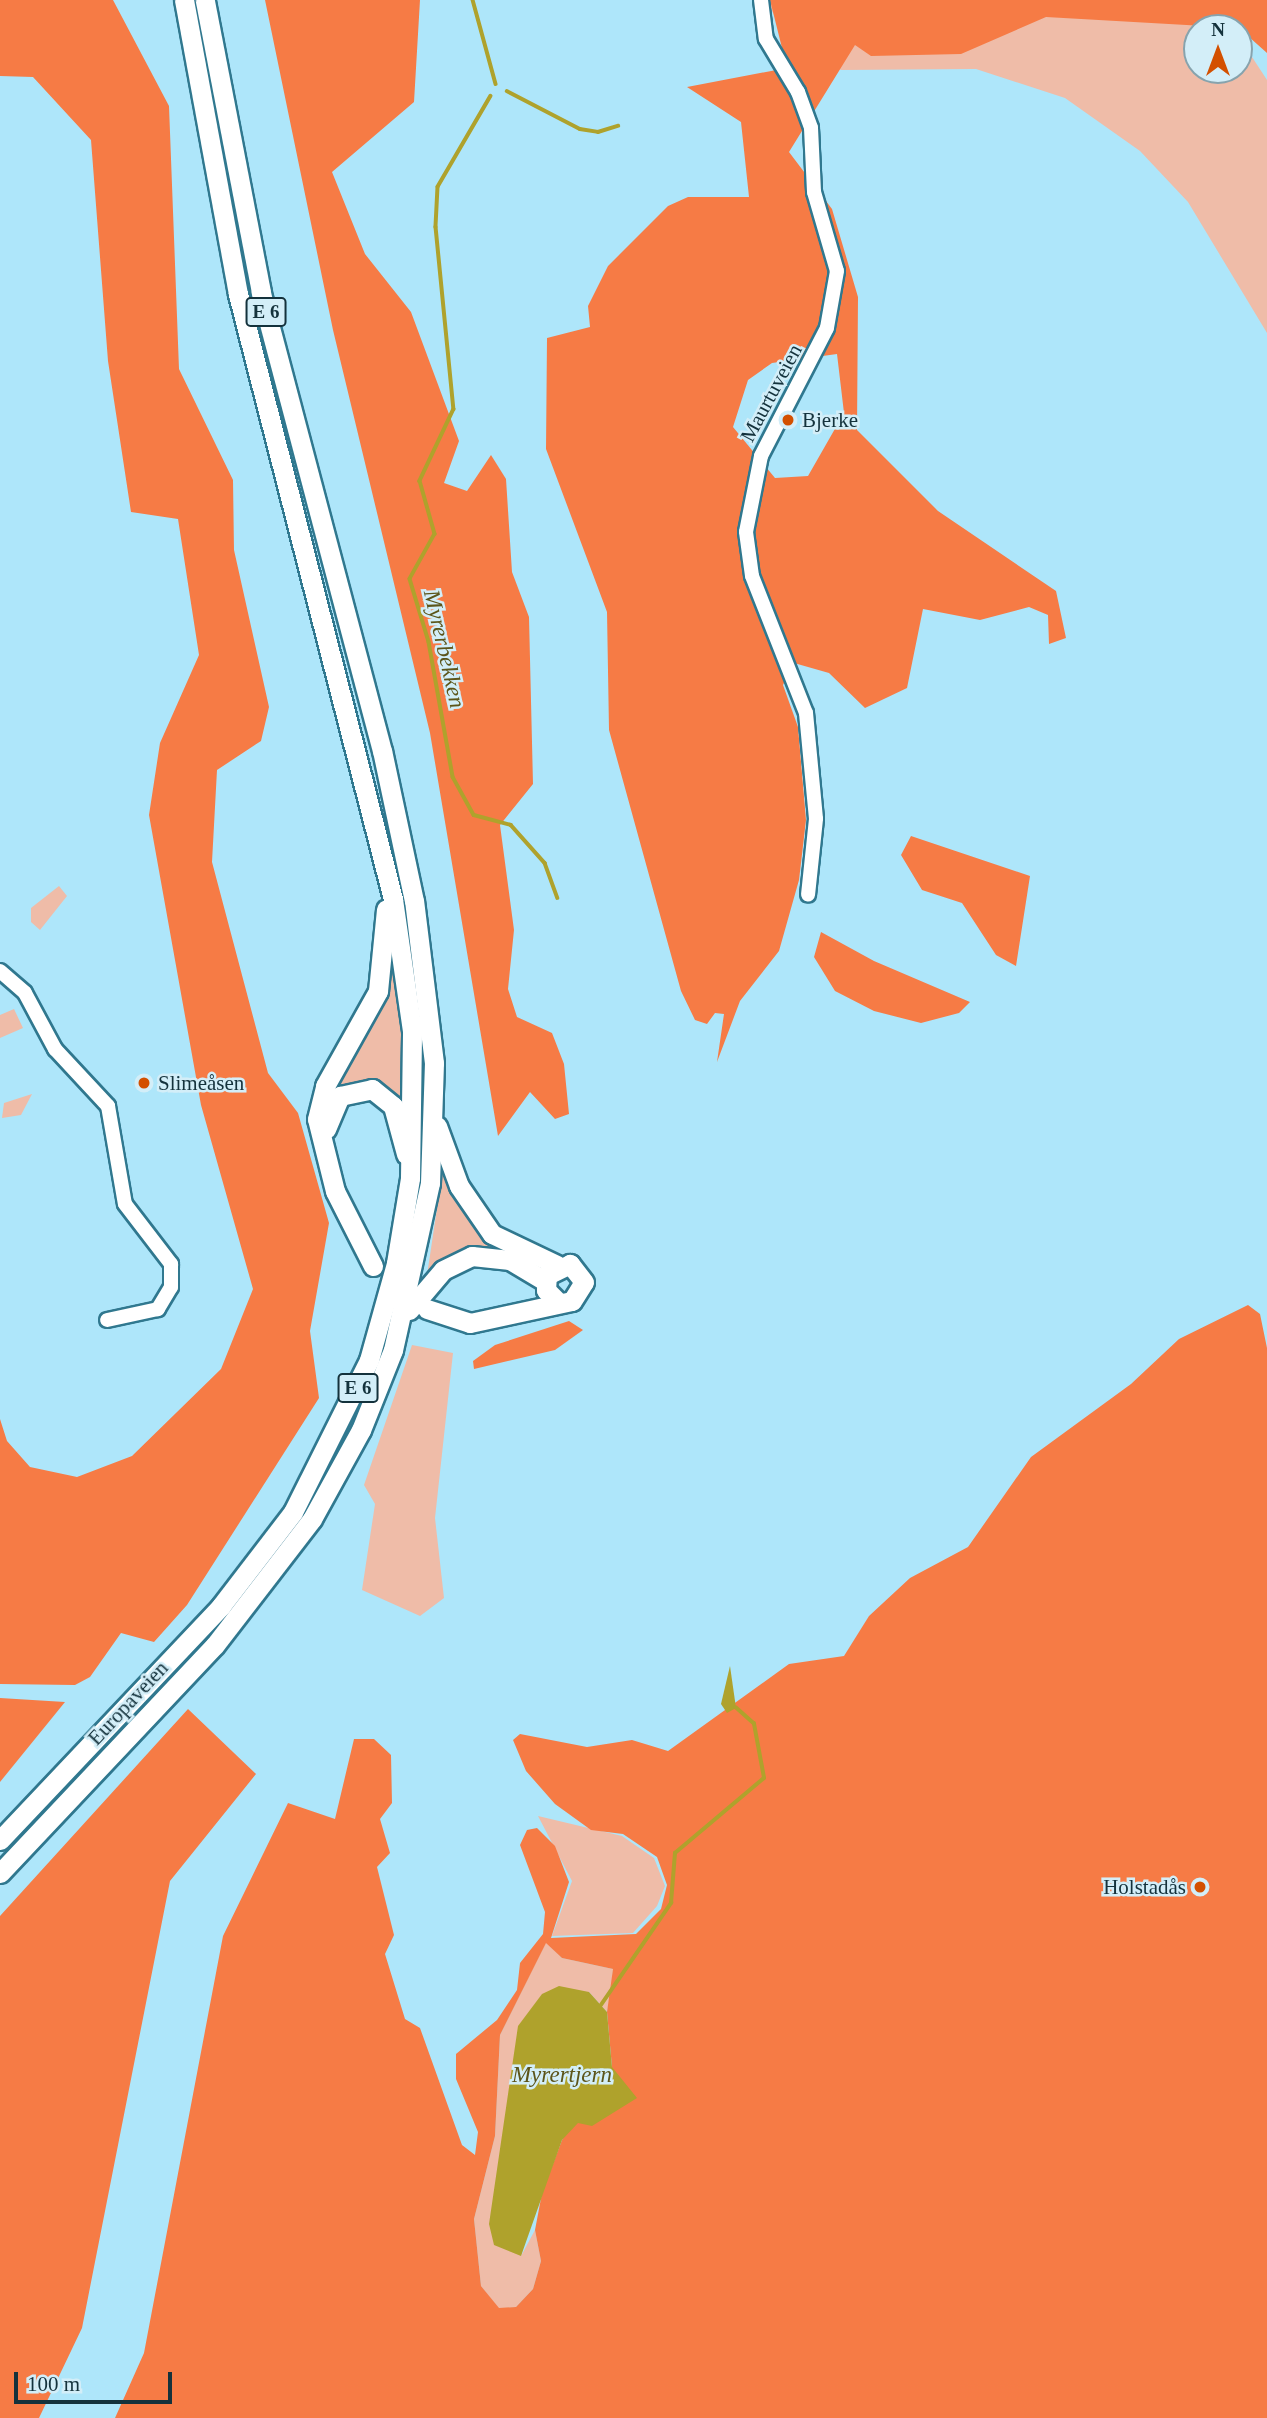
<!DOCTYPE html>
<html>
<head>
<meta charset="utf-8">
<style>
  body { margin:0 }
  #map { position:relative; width:1267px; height:2418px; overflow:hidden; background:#aee6fa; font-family:Georgia,serif }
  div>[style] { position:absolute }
  .green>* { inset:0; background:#efbca8 }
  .forest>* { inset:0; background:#f67b45 }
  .water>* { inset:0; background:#afa22c }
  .stream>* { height:3.5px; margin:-1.75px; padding:0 1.75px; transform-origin:1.75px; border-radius:1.75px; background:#afa22c }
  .roads { filter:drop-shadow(2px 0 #30788f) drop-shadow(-2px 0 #30788f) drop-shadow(0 2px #30788f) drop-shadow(0 -2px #30788f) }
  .minor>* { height:14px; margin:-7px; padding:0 7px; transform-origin:7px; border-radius:7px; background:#fff }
  .highway>* { height:19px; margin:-9.5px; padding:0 9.5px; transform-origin:9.5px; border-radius:9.5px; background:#fff }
  .dots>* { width:19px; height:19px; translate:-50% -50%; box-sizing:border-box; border:4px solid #d3eef8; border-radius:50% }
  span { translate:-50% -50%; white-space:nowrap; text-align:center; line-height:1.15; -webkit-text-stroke:5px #d3eef8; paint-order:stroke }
  .shield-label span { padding:2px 5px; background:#d3eef8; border:2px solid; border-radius:5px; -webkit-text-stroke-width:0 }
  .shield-label { font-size:19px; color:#14323c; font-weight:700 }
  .street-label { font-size:21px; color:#14323c }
  .poi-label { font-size:21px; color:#14323c }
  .left { translate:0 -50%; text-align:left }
  .right { translate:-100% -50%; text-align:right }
  .water-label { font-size:23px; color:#5c551a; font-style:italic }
  .north { position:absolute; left:1183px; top:14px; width:70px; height:70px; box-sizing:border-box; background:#d3eef8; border:2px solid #87a3ad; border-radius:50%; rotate:0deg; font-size:19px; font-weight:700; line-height:28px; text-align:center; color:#14323c }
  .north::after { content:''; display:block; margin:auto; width:24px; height:32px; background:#d35000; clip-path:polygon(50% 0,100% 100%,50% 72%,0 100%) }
  .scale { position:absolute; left:14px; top:2372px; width:158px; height:32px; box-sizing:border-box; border:4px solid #14323c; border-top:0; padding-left:9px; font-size:21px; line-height:24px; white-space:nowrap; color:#14323c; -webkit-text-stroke:5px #d3eef8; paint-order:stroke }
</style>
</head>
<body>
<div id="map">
  <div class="green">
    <div style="clip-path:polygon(767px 0,1214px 0,1197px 28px,1197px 70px,1239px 70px,1239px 37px,1267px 80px,1267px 333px,1188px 202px,1140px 151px,1065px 98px,976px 69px,841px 70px,786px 41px)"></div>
    <div style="clip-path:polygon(59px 886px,67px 896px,40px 930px,31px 922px,31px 908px)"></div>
    <div style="clip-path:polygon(391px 947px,401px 1028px,403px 1116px,398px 1102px,327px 1095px)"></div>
    <div style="clip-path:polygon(14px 1009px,23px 1028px,0 1038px,0 1015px)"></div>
    <div style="clip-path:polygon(32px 1094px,21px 1115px,2px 1118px,4px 1103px)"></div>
    <div style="clip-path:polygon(443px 1168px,491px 1247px,477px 1249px,426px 1282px)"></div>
    <div style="clip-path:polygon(412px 1345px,453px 1353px,435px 1518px,444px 1598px,420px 1616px,362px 1590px,375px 1504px,364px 1485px)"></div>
    <div style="clip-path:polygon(538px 1816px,622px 1836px,654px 1858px,665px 1886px,657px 1906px,633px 1933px,552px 1936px,572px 1881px)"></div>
    <div style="clip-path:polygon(546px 1942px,562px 1958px,613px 1969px,612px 1986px,607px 2012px,589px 1992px,521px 2256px,535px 2230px,541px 2261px,533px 2289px,516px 2307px,499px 2309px,481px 2286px,474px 2219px,495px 2136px,500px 2035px)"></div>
  </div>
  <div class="forest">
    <div style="clip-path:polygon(0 0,113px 0,169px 106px,179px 369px,233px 480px,234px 550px,269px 707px,261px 741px,217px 770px,212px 862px,268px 1073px,298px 1113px,329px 1223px,310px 1331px,319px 1398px,187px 1605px,154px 1642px,121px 1633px,90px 1677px,75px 1685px,0 1684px,0 1419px,7px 1441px,30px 1467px,77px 1477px,132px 1456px,221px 1369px,253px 1289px,201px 1105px,149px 815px,160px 743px,199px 655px,178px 519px,131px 512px,108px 361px,91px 140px,33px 77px,0 76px)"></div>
    <div style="clip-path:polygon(265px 0,420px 0,414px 102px,332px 172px,365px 254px,411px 312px,459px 441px,444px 483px,467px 491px,491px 455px,506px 479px,512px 572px,529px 617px,533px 784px,500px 825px,514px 930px,508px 989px,517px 1017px,552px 1033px,564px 1064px,569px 1114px,555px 1119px,530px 1092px,498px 1136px,430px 733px,333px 330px)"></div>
    <div style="clip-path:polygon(evenodd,770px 0,1267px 0,1267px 53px,1239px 28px,1046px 17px,961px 54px,871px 56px,855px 45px,789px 152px,832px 209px,858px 297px,857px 430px,938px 511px,1056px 591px,1066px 638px,1049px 644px,1048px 615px,1029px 607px,980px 620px,923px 609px,907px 688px,865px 708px,829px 673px,794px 663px,783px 685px,798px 727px,806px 820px,799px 880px,779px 951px,740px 1001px,717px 1062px,724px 1014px,715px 1013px,707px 1024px,695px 1020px,681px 991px,609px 730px,607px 612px,546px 449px,547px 338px,590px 327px,588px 306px,608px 266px,668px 206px,688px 197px,749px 197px,741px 122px,687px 87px,787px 68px,770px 0,837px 354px,844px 413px,808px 476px,775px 478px,733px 427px,748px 380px,772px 363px,837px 354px)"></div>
    <div style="clip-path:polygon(911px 836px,1030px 876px,1016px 966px,996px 955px,962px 903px,922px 890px,901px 855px)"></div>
    <div style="clip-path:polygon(821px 932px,874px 961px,970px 1002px,959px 1013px,921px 1023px,874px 1011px,835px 991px,814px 957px)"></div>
    <div style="clip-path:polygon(evenodd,1248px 1305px,1260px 1314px,1267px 1348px,1267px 2418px,115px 2418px,144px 2353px,223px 1936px,288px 1803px,335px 1819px,354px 1739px,374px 1739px,391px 1755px,392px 1803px,380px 1819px,390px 1853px,377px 1867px,394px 1935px,385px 1954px,405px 2019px,420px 2028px,462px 2145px,475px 2155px,478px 2132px,456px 2079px,456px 2054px,497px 2020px,517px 1990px,520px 1963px,543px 1934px,545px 1912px,520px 1845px,527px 1830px,537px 1828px,555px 1846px,569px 1882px,551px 1938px,636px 1934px,661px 1909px,667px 1885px,657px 1857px,623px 1834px,591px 1830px,555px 1804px,526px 1771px,513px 1740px,520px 1734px,587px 1747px,632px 1740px,668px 1751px,789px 1664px,844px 1656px,869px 1616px,910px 1578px,968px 1547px,1031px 1457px,1131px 1384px,1179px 1339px,1248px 1305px,546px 1943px,562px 1958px,613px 1969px,607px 2012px,612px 2067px,562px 2140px,542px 2193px,535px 2230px,541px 2261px,533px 2289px,516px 2307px,499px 2308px,481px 2286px,474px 2219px,495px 2136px,500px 2035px,546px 1943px)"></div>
    <div style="clip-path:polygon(569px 1321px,583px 1330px,555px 1350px,474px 1369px,473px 1361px,495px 1345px)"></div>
    <div style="clip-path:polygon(0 1698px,65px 1702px,0 1782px)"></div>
    <div style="clip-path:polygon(188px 1709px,256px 1774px,170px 1881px,82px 2328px,39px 2418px,0 2418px,0 1916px)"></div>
  </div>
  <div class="water">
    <div style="clip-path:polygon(730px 1666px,736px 1708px,727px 1713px,721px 1704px)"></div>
    <div style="clip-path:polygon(559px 1986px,589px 1992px,607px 2012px,612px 2067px,637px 2098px,592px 2126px,578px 2123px,562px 2140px,521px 2256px,494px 2245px,489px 2224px,518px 2026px,542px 1994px)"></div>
  </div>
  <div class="stream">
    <div style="left:473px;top:0;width:87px;rotate:74.7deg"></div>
    <div style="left:507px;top:91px;width:82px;rotate:27.5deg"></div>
    <div style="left:580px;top:129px;width:18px;rotate:9deg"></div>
    <div style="left:598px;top:132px;width:21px;rotate:-17deg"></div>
    <div style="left:491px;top:96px;width:105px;rotate:120.2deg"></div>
    <div style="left:438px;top:187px;width:40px;rotate:92.9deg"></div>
    <div style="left:436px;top:227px;width:183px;rotate:84.4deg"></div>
    <div style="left:454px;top:409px;width:80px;rotate:115.3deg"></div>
    <div style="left:420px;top:481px;width:55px;rotate:74.2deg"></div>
    <div style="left:435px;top:534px;width:51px;rotate:119.1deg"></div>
    <div style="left:410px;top:579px;width:66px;rotate:73.2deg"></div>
    <div style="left:429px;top:642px;width:137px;rotate:79.9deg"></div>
    <div style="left:453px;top:777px;width:43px;rotate:61.1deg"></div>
    <div style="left:474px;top:815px;width:38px;rotate:15deg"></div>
    <div style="left:511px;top:825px;width:51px;rotate:48.2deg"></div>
    <div style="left:545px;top:863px;width:37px;rotate:70deg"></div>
    <div style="left:601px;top:2005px;width:124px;rotate:-55.5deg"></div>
    <div style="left:671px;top:1903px;width:50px;rotate:-85.4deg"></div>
    <div style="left:675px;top:1853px;width:116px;rotate:-40.1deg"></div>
    <div style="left:764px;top:1778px;width:55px;rotate:-100.5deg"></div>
    <div style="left:754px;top:1724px;width:24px;rotate:-138deg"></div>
  </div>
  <div class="roads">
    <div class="minor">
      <div style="left:761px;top:0;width:39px;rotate:83deg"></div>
      <div style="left:766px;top:39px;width:62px;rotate:58.9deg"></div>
      <div style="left:798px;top:92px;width:38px;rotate:70deg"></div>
      <div style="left:811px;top:128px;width:64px;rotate:87.3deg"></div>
      <div style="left:814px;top:192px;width:82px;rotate:73.8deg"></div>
      <div style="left:837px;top:271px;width:58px;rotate:100deg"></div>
      <div style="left:827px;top:328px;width:144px;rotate:117.3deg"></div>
      <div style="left:761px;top:456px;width:77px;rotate:101.2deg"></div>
      <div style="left:746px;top:532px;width:44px;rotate:82.2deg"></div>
      <div style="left:752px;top:576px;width:147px;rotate:68.5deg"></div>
      <div style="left:806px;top:713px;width:106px;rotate:84.6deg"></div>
      <div style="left:816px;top:819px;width:76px;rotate:96deg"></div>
      <div style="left:0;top:971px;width:33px;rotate:41deg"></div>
      <div style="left:25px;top:993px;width:64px;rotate:61.8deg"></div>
      <div style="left:55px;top:1049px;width:78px;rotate:47.1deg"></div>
      <div style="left:108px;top:1106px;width:99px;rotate:80.2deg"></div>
      <div style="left:125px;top:1204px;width:76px;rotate:52.5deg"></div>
      <div style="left:171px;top:1264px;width:23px;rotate:90deg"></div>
      <div style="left:171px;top:1287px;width:26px;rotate:121deg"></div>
      <div style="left:158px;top:1309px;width:52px;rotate:167.8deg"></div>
    </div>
    <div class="highway">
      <div style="left:437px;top:1126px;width:64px;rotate:69.9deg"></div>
      <div style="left:459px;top:1186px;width:58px;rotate:55.5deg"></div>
      <div style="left:492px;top:1234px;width:72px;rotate:25.5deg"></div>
      <div style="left:326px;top:1129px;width:36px;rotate:-67deg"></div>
      <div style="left:340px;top:1096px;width:33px;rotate:-12deg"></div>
      <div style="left:372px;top:1089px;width:27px;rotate:39deg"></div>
      <div style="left:393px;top:1106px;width:50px;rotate:74.8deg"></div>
      <div style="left:373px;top:1266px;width:84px;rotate:-116.9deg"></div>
      <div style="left:335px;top:1191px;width:74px;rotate:-104deg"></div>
      <div style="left:317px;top:1119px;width:34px;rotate:-76deg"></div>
      <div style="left:325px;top:1086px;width:109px;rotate:-60.8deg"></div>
      <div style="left:378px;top:991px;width:82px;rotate:-84.4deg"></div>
      <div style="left:427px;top:1309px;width:45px;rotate:18deg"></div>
      <div style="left:470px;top:1323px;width:104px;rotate:-12.2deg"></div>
      <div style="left:572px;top:1301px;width:22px;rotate:-58deg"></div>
      <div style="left:584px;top:1282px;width:23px;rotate:-128deg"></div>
      <div style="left:570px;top:1264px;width:25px;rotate:154deg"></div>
      <div style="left:547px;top:1275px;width:15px;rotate:94deg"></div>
      <div style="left:546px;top:1290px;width:16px;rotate:45deg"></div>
      <div style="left:409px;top:1310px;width:52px;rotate:-49.6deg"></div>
      <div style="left:443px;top:1270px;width:32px;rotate:-26deg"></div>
      <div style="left:472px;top:1256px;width:38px;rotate:6deg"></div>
      <div style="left:510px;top:1260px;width:41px;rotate:31deg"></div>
      <div style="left:0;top:1840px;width:322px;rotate:-46.6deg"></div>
      <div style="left:221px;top:1606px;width:118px;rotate:-52.5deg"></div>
      <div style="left:293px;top:1512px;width:170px;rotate:-63.4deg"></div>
      <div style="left:369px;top:1360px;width:101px;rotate:-74.4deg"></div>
      <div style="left:396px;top:1263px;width:86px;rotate:-80.6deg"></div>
      <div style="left:410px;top:1178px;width:147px;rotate:-89.2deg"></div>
      <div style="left:412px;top:1031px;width:133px;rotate:-98.2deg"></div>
      <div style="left:393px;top:899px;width:625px;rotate:-104.37deg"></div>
      <div style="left:238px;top:294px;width:299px;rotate:-100.4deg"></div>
      <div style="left:0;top:1873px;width:313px;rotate:-46.7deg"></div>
      <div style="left:215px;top:1645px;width:159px;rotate:-52.4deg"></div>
      <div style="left:312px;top:1519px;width:102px;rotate:-61.2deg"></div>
      <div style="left:361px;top:1430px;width:86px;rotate:-68.2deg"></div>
      <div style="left:393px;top:1350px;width:171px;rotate:-77.5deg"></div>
      <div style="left:430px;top:1183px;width:120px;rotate:-88.1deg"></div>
      <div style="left:434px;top:1063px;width:163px;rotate:-97deg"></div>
      <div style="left:414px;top:901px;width:153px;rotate:-102deg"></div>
      <div style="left:382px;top:751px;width:475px;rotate:-104.8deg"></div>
      <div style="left:261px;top:292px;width:297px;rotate:-100.9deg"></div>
    </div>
  </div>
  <div class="dots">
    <div style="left:788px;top:420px;background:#d35000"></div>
    <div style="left:144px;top:1083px;background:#d35000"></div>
    <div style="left:1200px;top:1887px;background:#d35000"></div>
  </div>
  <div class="shield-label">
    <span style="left:266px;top:312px">E 6</span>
    <span style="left:358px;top:1388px">E 6</span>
  </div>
  <div class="street-label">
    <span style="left:771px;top:393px;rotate:-62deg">Maurtuveien</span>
    <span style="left:128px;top:1703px;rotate:-47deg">Europaveien</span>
  </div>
  <div class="poi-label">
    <span class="left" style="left:802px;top:420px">Bjerke</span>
    <span class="left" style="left:158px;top:1083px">Slimeåsen</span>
    <span class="right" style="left:1186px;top:1887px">Holstadås</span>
  </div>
  <div class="water-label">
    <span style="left:444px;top:649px;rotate:77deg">Myrerbekken</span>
    <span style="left:562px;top:2075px">Myrertjern</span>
  </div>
  <div class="north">N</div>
  <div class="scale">100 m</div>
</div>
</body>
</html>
